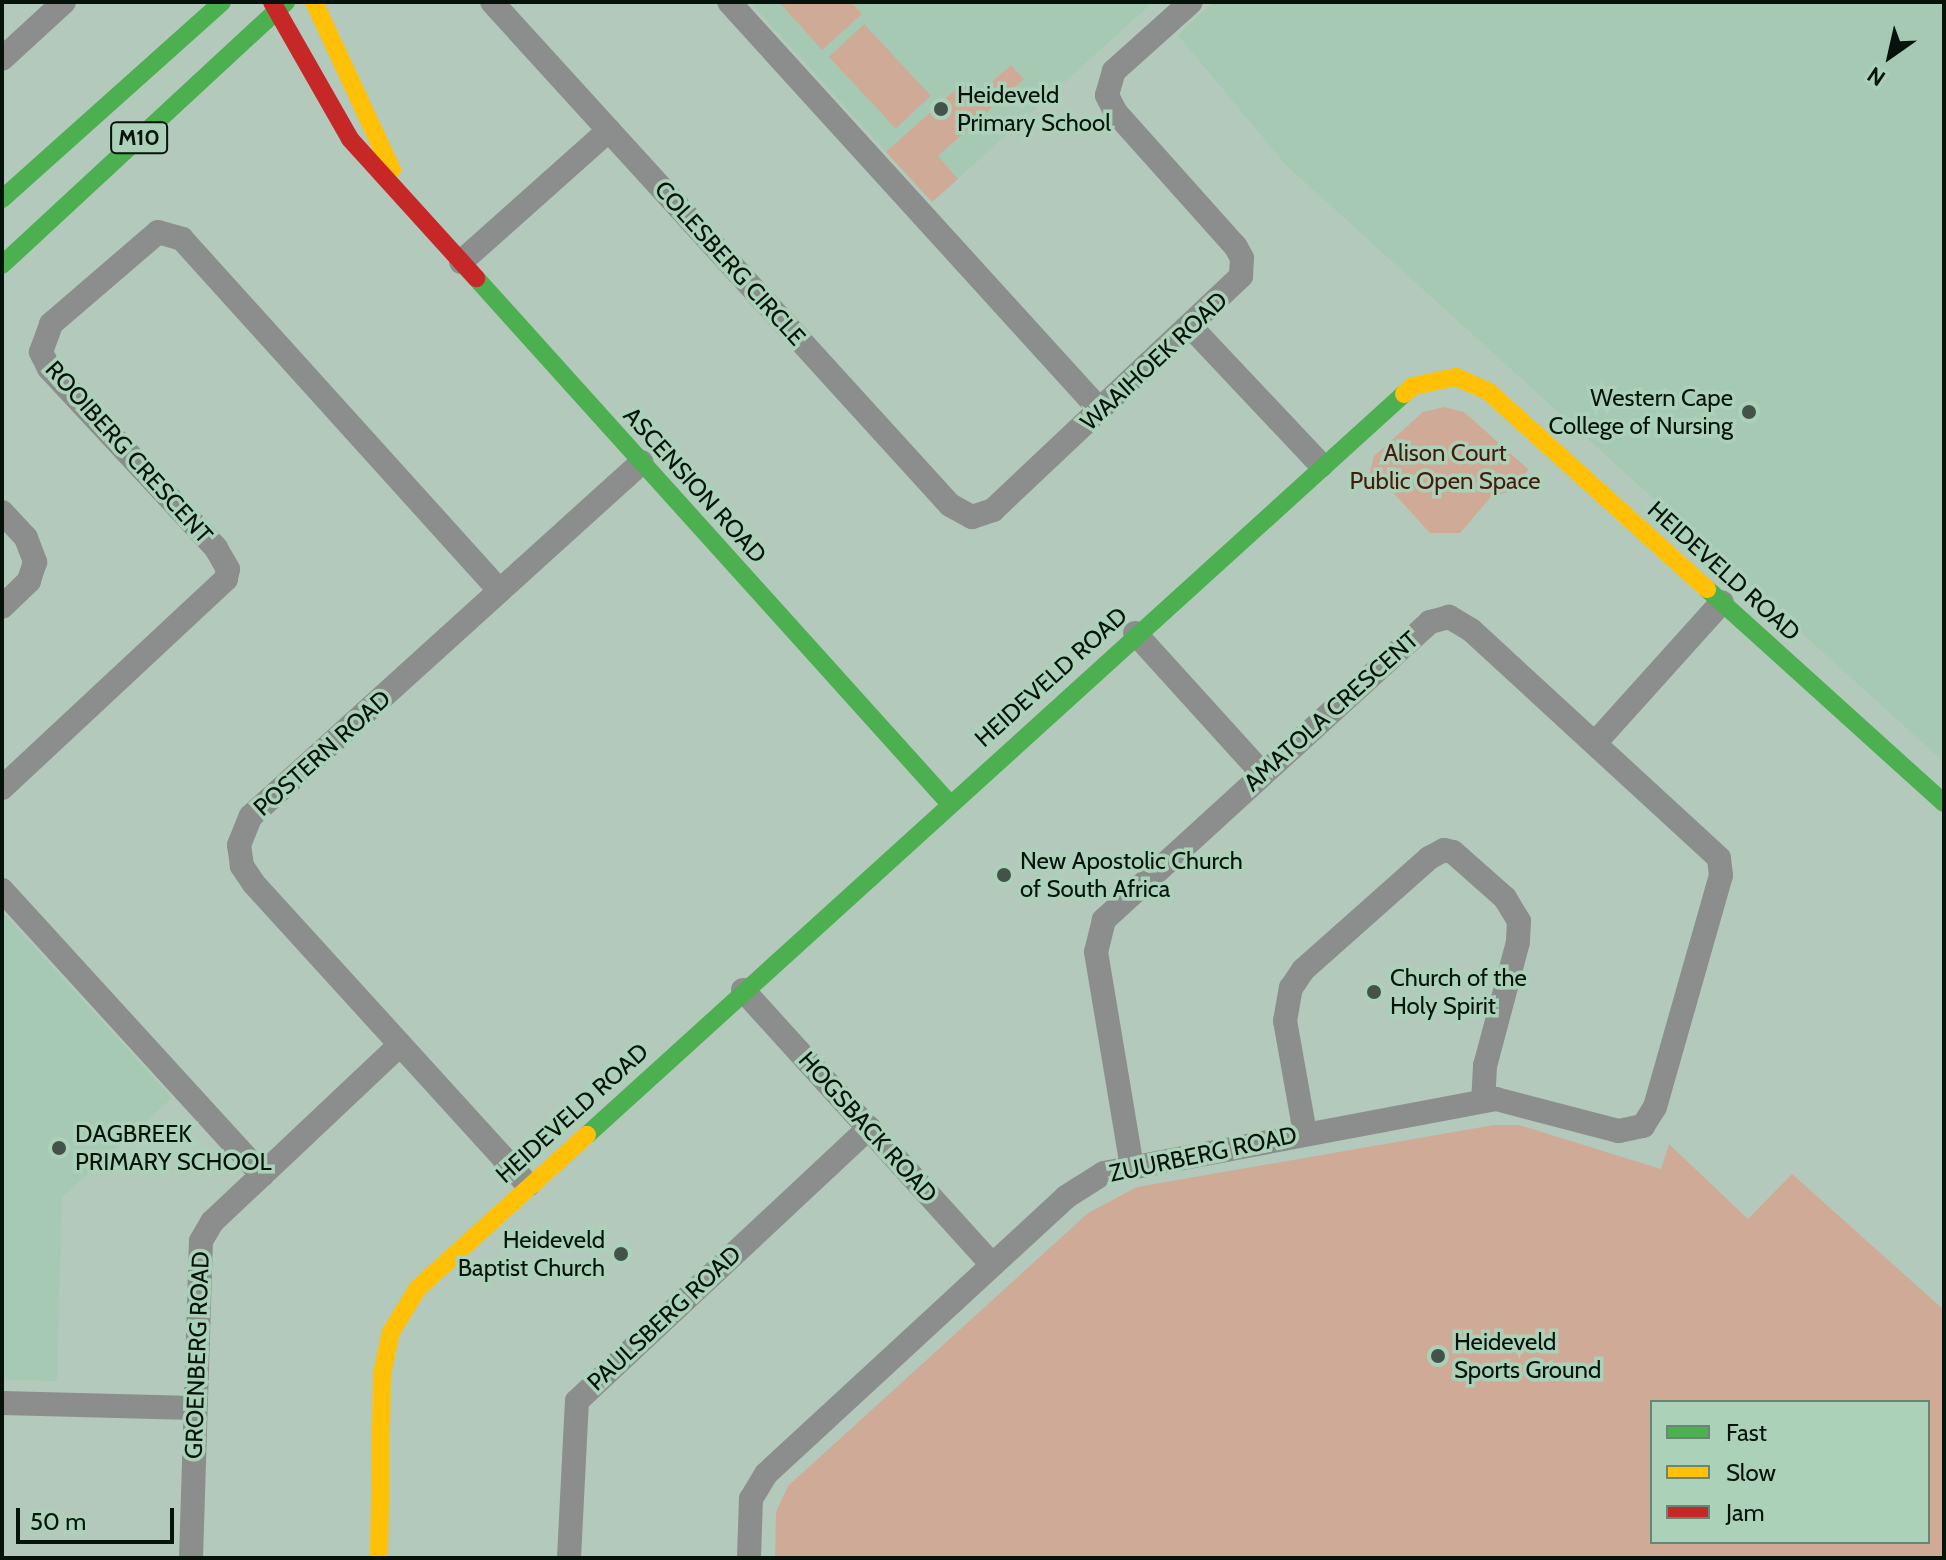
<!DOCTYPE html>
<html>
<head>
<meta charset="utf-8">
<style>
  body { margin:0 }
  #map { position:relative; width:1946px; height:1560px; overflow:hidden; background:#b3c9bb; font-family:Cabin,sans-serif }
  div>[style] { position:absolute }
  .built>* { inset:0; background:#a6c9b3 }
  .green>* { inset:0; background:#cfab97; transform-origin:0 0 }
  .street>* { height:24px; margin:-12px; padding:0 12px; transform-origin:12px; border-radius:12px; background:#8b8e8c }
  .fast>* { height:18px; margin:-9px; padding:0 9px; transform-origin:9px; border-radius:9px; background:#4caf50 }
  .slow>* { height:18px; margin:-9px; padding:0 9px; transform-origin:9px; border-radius:9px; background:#ffc107 }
  .jam>* { height:18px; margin:-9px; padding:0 9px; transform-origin:9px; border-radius:9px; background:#c62828 }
  .dots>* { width:22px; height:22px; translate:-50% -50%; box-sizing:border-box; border:4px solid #abd1b9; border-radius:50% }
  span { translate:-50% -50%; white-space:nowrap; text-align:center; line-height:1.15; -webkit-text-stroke:7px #abd1b9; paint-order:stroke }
  .shield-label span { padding:2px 6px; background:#abd1b9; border:2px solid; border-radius:6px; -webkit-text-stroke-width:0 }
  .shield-label { font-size:22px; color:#05130b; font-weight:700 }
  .poi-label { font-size:24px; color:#05130b }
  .left { translate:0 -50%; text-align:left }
  .right { translate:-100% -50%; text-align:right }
  .street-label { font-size:24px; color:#05130b }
  .park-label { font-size:24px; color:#481a0c }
  .frame { position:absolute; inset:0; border:4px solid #05130b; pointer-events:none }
  .legend { position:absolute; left:1650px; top:1400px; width:280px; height:144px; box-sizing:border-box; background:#abd1b9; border:2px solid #698573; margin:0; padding:10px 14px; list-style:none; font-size:24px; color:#05130b }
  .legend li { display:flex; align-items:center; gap:16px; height:40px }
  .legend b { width:40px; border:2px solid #698573 }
  .north { position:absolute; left:1850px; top:16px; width:80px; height:80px; -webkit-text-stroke:6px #abd1b9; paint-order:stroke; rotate:214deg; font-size:22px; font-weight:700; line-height:32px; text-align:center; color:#05130b }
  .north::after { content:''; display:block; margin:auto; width:28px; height:36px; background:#05130b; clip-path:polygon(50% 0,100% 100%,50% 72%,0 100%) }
  .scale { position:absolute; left:16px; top:1508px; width:158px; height:36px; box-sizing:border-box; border:4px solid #05130b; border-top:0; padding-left:10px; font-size:24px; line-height:28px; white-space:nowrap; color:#05130b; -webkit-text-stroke:6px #abd1b9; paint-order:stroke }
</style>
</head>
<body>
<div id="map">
  <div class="built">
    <div style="clip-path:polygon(750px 2px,1153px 2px,932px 202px)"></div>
    <div style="clip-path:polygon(1214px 2px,1944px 2px,1944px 762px,1286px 165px,1178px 35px)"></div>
    <div style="clip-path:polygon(2px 912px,172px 1098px,62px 1197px,57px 1381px,2px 1380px)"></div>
  </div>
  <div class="green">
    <div style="clip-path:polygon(779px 2px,851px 2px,862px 14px,822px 50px)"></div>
    <div style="left:864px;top:24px;width:98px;height:48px;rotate:47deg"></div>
    <div style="clip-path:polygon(1011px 65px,1024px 79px,938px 156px,958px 179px,932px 202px,886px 152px,963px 83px,976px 96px)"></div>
    <div style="clip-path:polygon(1444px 407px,1464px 412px,1528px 469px,1521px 488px,1491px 497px,1460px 533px,1430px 533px,1387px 486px,1376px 485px,1369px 476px,1374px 456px,1423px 412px)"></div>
    <div style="clip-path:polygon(evenodd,1494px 1125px,1519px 1125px,1661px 1169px,1669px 1144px,1748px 1219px,1792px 1174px,1944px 1310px,1944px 1558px,775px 1558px,776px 1512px,788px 1486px,1088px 1213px,1137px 1187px,1494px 1125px,1652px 1402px,1928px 1402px,1928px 1542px,1652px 1542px,1652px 1402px)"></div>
  </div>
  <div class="street">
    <div style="left:492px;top:2px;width:680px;rotate:47.68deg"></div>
    <div style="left:950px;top:505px;width:25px;rotate:29deg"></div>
    <div style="left:972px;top:517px;width:22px;rotate:-18deg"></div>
    <div style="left:993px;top:510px;width:341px;rotate:-43.3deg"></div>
    <div style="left:1241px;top:276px;width:18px;rotate:-87deg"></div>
    <div style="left:1242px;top:258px;width:13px;rotate:-119deg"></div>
    <div style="left:1236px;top:247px;width:180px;rotate:-131.8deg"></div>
    <div style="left:1116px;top:113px;width:20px;rotate:-117deg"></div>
    <div style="left:1107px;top:95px;width:25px;rotate:-74deg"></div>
    <div style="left:1114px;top:71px;width:103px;rotate:-41.9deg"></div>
    <div style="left:729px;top:2px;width:551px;rotate:47.72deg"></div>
    <div style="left:2px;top:59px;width:84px;rotate:-42.6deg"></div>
    <div style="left:461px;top:262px;width:198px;rotate:-41.7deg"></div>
    <div style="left:1191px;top:327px;width:190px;rotate:46.7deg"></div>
    <div style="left:2px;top:512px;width:35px;rotate:47deg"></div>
    <div style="left:26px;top:538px;width:26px;rotate:69deg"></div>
    <div style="left:35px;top:562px;width:20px;rotate:108deg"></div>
    <div style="left:29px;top:581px;width:37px;rotate:136deg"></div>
    <div style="left:1135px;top:633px;width:189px;rotate:47.8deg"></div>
    <div style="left:1596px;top:742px;width:188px;rotate:-48deg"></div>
    <div style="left:2px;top:788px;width:306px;rotate:-43deg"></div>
    <div style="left:226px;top:579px;width:10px;rotate:-79deg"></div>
    <div style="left:228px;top:569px;width:24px;rotate:-120deg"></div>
    <div style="left:216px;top:548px;width:246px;rotate:-132.9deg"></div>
    <div style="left:49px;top:368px;width:18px;rotate:-117deg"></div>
    <div style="left:41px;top:352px;width:30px;rotate:-70deg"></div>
    <div style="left:51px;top:324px;width:141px;rotate:-40.7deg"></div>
    <div style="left:158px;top:232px;width:25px;rotate:16deg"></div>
    <div style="left:182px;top:239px;width:474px;rotate:47.9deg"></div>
    <div style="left:2px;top:890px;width:386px;rotate:47.6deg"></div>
    <div style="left:743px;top:990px;width:371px;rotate:47.8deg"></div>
    <div style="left:1305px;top:1133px;width:114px;rotate:-100.1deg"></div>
    <div style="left:1285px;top:1021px;width:34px;rotate:-80deg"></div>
    <div style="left:1291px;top:988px;width:22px;rotate:-56deg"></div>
    <div style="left:1303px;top:970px;width:169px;rotate:-41.6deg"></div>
    <div style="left:1429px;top:858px;width:17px;rotate:-28deg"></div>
    <div style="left:1444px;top:850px;width:9px;rotate:13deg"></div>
    <div style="left:1453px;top:852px;width:69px;rotate:41.5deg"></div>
    <div style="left:1505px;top:898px;width:27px;rotate:59deg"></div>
    <div style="left:1519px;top:921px;width:21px;rotate:93deg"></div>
    <div style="left:1518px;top:942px;width:128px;rotate:104.9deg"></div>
    <div style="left:1485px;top:1066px;width:34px;rotate:93deg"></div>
    <div style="left:528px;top:1185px;width:407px;rotate:-132.3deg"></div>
    <div style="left:254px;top:884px;width:22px;rotate:-124deg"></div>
    <div style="left:242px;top:866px;width:21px;rotate:-98deg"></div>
    <div style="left:239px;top:845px;width:31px;rotate:-68deg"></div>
    <div style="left:251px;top:816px;width:527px;rotate:-42.16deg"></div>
    <div style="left:2px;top:1403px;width:192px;rotate:1.5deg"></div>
    <div style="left:191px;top:1558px;width:317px;rotate:-88.2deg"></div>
    <div style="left:201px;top:1241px;width:22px;rotate:-60deg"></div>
    <div style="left:212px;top:1222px;width:258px;rotate:-43.3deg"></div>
    <div style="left:569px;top:1558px;width:157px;rotate:-87.1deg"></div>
    <div style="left:577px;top:1401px;width:400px;rotate:-43.1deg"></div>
    <div style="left:749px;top:1558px;width:59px;rotate:-88.1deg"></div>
    <div style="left:751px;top:1499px;width:29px;rotate:-59deg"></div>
    <div style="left:766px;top:1474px;width:408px;rotate:-42.7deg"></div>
    <div style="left:1066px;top:1197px;width:45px;rotate:-32.3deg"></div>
    <div style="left:1104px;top:1173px;width:399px;rotate:-10.7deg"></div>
    <div style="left:1496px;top:1099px;width:127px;rotate:14.6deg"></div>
    <div style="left:1619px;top:1131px;width:25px;rotate:-12deg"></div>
    <div style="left:1643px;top:1126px;width:22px;rotate:-58deg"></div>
    <div style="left:1655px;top:1107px;width:241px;rotate:-74.1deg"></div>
    <div style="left:1721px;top:875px;width:17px;rotate:-97deg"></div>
    <div style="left:1719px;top:858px;width:337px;rotate:-137.4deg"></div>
    <div style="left:1471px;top:630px;width:26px;rotate:-149deg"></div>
    <div style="left:1449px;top:617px;width:20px;rotate:165deg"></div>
    <div style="left:1430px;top:622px;width:442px;rotate:137.6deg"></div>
    <div style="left:1104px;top:920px;width:33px;rotate:104deg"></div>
    <div style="left:1096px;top:952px;width:217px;rotate:80.5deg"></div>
  </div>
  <div class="fast">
    <div style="left:2px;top:199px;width:295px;rotate:-41.8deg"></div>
    <div style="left:2px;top:265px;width:387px;rotate:-42.8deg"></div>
    <div style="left:476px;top:278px;width:707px;rotate:47.98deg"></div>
    <div style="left:1707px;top:589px;width:319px;rotate:42.1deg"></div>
    <div style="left:587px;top:1135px;width:1103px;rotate:-42.21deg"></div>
  </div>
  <div class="slow">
    <div style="left:314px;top:2px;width:185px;rotate:65.1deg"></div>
    <div style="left:1404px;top:394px;width:12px;rotate:-42deg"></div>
    <div style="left:1413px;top:386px;width:44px;rotate:-11.8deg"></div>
    <div style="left:1456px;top:377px;width:36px;rotate:24deg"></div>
    <div style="left:1489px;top:392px;width:294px;rotate:42.1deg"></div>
    <div style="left:379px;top:1558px;width:184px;rotate:-89.1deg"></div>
    <div style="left:382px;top:1374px;width:43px;rotate:-77.9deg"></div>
    <div style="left:391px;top:1332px;width:52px;rotate:-58.5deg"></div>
    <div style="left:418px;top:1288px;width:228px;rotate:-42.2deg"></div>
  </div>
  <div class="jam">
    <div style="left:272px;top:2px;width:158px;rotate:60.3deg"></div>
    <div style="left:350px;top:139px;width:188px;rotate:47.8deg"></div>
  </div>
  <div class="dots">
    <div style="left:941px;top:109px;background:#425349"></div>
    <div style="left:1749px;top:412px;background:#425349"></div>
    <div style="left:1004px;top:875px;background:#425349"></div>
    <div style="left:1374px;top:992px;background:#425349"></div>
    <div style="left:59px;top:1148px;background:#425349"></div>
    <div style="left:621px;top:1254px;background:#425349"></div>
    <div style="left:1438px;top:1356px;background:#425349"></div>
  </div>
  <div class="shield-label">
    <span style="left:139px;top:138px">M10</span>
  </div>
  <div class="poi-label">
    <span class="left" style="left:957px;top:109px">Heideveld<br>Primary School</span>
    <span class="right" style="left:1733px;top:412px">Western Cape<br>College of Nursing</span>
    <span class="left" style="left:1020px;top:875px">New Apostolic Church<br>of South Africa</span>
    <span class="left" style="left:1390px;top:992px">Church of the<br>Holy Spirit</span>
    <span class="left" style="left:75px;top:1148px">DAGBREEK<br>PRIMARY SCHOOL</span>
    <span class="right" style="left:605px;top:1254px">Heideveld<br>Baptist Church</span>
    <span class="left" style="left:1454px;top:1356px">Heideveld<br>Sports Ground</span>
  </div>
  <div class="street-label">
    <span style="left:730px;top:263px;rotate:48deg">COLESBERG CIRCLE</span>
    <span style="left:1154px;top:361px;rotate:-43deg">WAAIHOEK ROAD</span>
    <span style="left:129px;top:452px;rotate:48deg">ROOIBERG CRESCENT</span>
    <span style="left:695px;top:485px;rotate:48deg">ASCENSION ROAD</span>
    <span style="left:1724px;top:571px;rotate:42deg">HEIDEVELD ROAD</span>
    <span style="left:1051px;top:677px;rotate:-42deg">HEIDEVELD ROAD</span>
    <span style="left:1331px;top:711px;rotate:-42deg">AMATOLA CRESCENT</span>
    <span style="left:322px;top:753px;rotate:-42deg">POSTERN ROAD</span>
    <span style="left:572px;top:1113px;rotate:-42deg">HEIDEVELD ROAD</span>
    <span style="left:868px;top:1127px;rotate:48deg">HOGSBACK ROAD</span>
    <span style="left:1203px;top:1154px;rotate:-12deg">ZUURBERG ROAD</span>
    <span style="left:664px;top:1318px;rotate:-43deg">PAULSBERG ROAD</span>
    <span style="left:197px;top:1355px;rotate:-88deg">GROENBERG ROAD</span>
  </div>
  <div class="park-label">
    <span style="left:1445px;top:467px">Alison Court<br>Public Open Space</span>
  </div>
  <div class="frame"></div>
  <ul class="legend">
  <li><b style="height:10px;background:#4caf50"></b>Fast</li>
  <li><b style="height:10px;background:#ffc107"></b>Slow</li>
  <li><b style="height:10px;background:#c62828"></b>Jam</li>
  </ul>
  <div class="north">N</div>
  <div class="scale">50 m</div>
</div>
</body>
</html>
